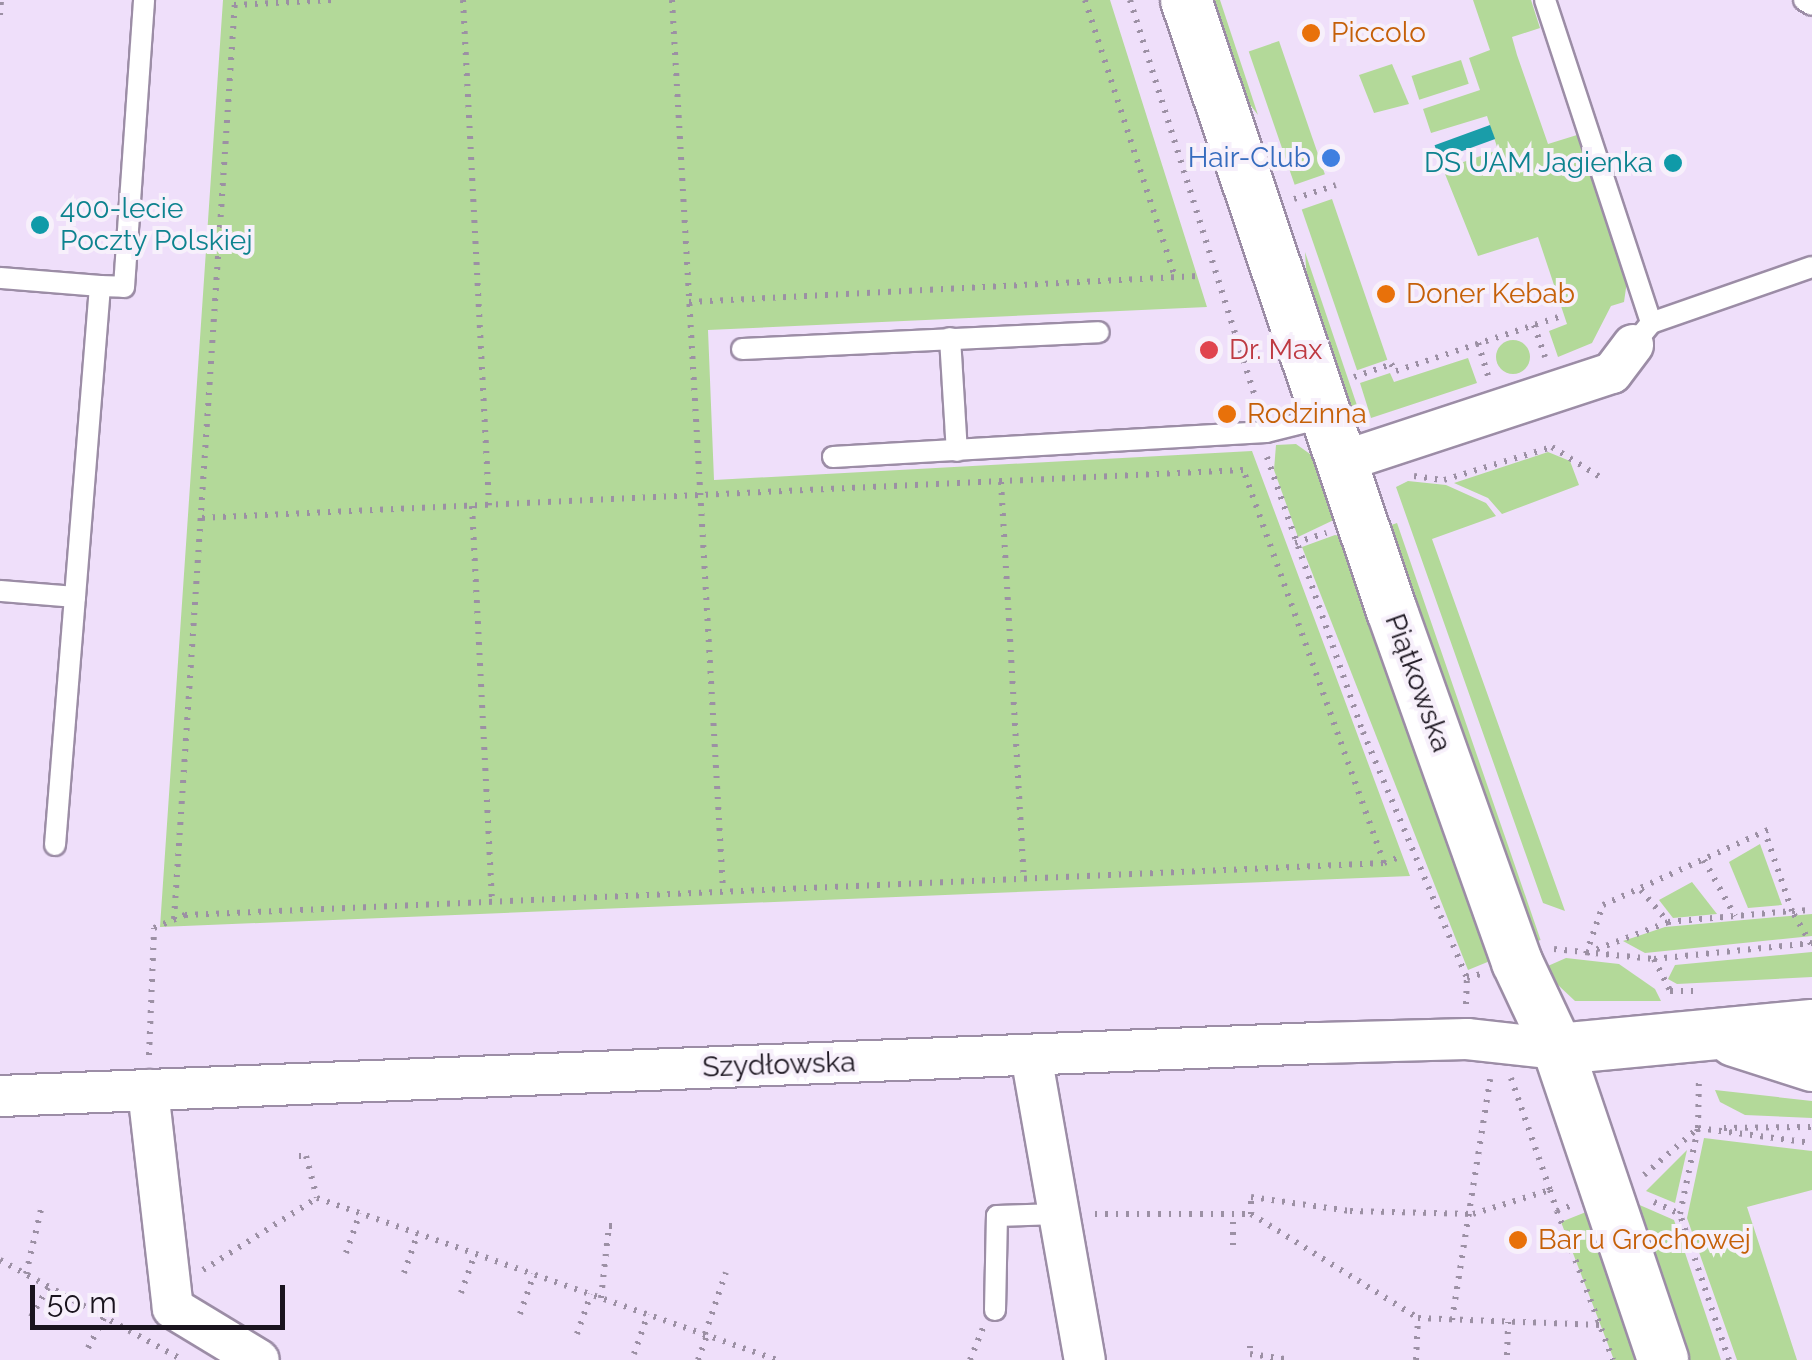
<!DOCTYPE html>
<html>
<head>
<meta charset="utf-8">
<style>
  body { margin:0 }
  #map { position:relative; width:1812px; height:1360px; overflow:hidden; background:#efdffa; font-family:Raleway,sans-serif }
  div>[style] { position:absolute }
  .green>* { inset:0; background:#b3d999; transform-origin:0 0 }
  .round { border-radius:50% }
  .water>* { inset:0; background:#1a9da9; transform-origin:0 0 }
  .path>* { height:6px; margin-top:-3px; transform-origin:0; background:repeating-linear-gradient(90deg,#9c90a4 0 2.5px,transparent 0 10.5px) }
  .roads { filter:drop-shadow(2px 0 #9c8da6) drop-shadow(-2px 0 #9c8da6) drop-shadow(0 2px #9c8da6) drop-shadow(0 -2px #9c8da6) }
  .service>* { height:20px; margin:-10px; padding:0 10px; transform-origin:10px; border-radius:10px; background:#fff }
  .minor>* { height:40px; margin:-20px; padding:0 20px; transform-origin:20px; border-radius:20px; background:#fff }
  .tertiary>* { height:50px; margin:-25px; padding:0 25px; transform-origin:25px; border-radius:25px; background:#fff }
  .dots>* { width:28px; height:28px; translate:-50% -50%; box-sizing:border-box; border:5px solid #f7f0fb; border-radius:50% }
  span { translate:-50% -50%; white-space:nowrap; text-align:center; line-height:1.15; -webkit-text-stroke:8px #f7f0fb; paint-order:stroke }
  .food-label { font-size:28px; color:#c56008 }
  .left { translate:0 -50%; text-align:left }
  .shop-label { font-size:28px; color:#366cbe }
  .right { translate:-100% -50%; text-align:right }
  .culture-label { font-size:28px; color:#0d838f }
  .health-label { font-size:28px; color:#be3a42 }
  .street-label { font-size:28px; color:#1a141e }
  .scale { position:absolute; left:30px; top:1285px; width:255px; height:45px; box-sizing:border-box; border:5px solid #1a141e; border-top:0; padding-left:12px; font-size:30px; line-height:35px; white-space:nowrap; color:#1a141e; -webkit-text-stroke:8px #f7f0fb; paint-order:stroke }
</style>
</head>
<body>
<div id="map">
  <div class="green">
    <div style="clip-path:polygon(223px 0,1110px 0,1207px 307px,708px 330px,714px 480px,1252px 451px,1410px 876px,160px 927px)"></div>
    <div style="clip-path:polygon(1205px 0,1220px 0,1258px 115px,1238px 89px)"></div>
    <div style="clip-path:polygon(1473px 0,1531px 0,1540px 28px,1512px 37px,1517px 55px,1548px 144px,1577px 135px,1627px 281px,1624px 302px,1611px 306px,1592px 343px,1558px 357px,1549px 331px,1567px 324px,1538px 237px,1478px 256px,1443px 169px,1498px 150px,1487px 116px,1431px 133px,1423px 109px,1480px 90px,1469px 58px,1490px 50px)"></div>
    <div style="left:1279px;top:41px;width:141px;height:32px;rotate:71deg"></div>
    <div style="left:1461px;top:60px;width:25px;height:52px;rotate:72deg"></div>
    <div style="clip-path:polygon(1392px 64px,1409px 104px,1374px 113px,1359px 75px)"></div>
    <div style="left:1332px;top:199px;width:170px;height:32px;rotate:71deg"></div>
    <div style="clip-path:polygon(1305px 252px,1364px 426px,1350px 418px,1308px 295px)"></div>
    <div class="round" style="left:1496px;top:340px;width:34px;height:34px"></div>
    <div style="clip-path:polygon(1468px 358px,1477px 383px,1371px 418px,1360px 383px,1390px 373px,1394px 382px)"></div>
    <div style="clip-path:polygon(1296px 444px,1317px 459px,1340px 517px,1298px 537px,1274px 470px,1276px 445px)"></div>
    <div style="clip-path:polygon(1548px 452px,1570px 461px,1579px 485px,1502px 514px,1488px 498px,1454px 483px)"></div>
    <div style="clip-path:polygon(1408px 481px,1446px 485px,1486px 503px,1496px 516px,1432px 539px,1565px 911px,1543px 903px,1396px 487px)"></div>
    <div style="left:1397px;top:523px;width:441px;height:13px;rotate:71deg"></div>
    <div style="clip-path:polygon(1335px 535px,1347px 538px,1488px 941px,1490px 961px,1468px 970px,1302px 547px)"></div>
    <div style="clip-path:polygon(1760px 844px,1782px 905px,1748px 908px,1729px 862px)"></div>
    <div style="clip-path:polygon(1692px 882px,1717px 914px,1673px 918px,1659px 900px)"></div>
    <div style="clip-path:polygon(1812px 914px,1812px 936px,1645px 953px,1623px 941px,1665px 927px)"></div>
    <div style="clip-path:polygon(1812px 952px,1812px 977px,1677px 984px,1668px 979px,1675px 965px)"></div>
    <div style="clip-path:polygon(1566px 958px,1619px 964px,1655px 989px,1661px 1001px,1575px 1001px,1541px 969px)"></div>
    <div style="clip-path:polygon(1715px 1090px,1812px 1101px,1812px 1118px,1745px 1115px,1720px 1102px)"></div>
    <div style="clip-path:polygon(1704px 1138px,1812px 1151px,1812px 1190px,1747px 1207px,1797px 1360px,1737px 1360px,1687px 1218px)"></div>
    <div style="clip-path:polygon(1687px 1150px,1675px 1203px,1646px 1191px)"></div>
    <div style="clip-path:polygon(1635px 1203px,1674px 1220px,1721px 1360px,1689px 1360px)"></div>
    <div style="clip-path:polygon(1586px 1212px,1638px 1360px,1614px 1360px,1561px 1222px)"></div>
  </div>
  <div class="water">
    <div style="left:1490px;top:125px;width:15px;height:59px;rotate:70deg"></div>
  </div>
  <div class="path">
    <div style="left:463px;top:0;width:506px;rotate:87.05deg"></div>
    <div style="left:672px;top:0;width:892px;rotate:86.72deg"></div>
    <div style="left:1085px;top:0;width:291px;rotate:72deg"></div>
    <div style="left:1130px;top:0;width:430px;rotate:72.5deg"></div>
    <div style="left:234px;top:5px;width:99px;rotate:-2.9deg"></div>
    <div style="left:0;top:15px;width:15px;rotate:-86deg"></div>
    <div style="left:1294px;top:199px;width:44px;rotate:-18.4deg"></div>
    <div style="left:689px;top:302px;width:510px;rotate:-2.92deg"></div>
    <div style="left:1534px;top:325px;width:34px;rotate:71deg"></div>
    <div style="left:1478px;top:343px;width:34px;rotate:73deg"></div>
    <div style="left:1354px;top:377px;width:39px;rotate:-19deg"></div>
    <div style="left:1391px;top:364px;width:9px;rotate:54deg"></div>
    <div style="left:1396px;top:371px;width:174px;rotate:-18.4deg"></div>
    <div style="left:1267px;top:457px;width:291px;rotate:70.8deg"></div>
    <div style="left:1363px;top:732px;width:267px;rotate:67.1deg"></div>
    <div style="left:1414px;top:476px;width:30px;rotate:8deg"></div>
    <div style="left:1444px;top:480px;width:113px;rotate:-17deg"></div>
    <div style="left:1552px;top:447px;width:57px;rotate:32deg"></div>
    <div style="left:1001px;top:482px;width:397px;rotate:86.7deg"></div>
    <div style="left:472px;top:506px;width:394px;rotate:87.1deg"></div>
    <div style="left:1295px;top:543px;width:33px;rotate:-18deg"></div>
    <div style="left:1704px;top:860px;width:64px;rotate:61deg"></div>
    <div style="left:1384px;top:863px;width:19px;rotate:-21deg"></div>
    <div style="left:1641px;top:890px;width:42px;rotate:49.8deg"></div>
    <div style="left:1668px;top:922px;width:124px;rotate:-5.1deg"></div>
    <div style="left:1792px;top:911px;width:83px;rotate:-108.9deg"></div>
    <div style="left:174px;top:919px;width:921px;rotate:-86.2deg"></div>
    <div style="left:1811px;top:944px;width:38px;rotate:-120deg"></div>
    <div style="left:1792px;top:911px;width:20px;rotate:-3deg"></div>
    <div style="left:1554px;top:949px;width:100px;rotate:5.7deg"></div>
    <div style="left:1654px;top:959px;width:36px;rotate:63deg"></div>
    <div style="left:1670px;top:991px;width:26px"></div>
    <div style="left:1587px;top:953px;width:87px;rotate:-20.9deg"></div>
    <div style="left:1586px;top:954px;width:52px;rotate:-70.9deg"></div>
    <div style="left:1603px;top:905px;width:183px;rotate:-24.5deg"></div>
    <div style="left:1654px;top:959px;width:159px;rotate:-5.8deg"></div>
    <div style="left:1466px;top:1004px;width:26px;rotate:-88deg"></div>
    <div style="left:1467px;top:978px;width:15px;rotate:-16deg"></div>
    <div style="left:149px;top:1055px;width:127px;rotate:-87.7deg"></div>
    <div style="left:154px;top:928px;width:34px;rotate:-23deg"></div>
    <div style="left:185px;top:915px;width:1200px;rotate:-2.48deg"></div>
    <div style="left:1384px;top:863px;width:418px;rotate:-109.7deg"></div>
    <div style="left:1243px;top:470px;width:1044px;rotate:177.37deg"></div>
    <div style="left:1511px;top:1078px;width:119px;rotate:70.8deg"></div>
    <div style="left:1724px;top:1128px;width:88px;rotate:-0.7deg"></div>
    <div style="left:299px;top:1156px;width:7px"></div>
    <div style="left:306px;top:1156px;width:43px;rotate:75.3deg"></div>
    <div style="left:1644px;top:1175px;width:72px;rotate:-41deg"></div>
    <div style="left:1698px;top:1128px;width:51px;rotate:-88.9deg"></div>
    <div style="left:1654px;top:1202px;width:29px;rotate:25deg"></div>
    <div style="left:1557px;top:1211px;width:159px;rotate:69.4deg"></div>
    <div style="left:1095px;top:1214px;width:156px"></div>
    <div style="left:1251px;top:1214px;width:197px;rotate:31.9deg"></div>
    <div style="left:1418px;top:1318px;width:182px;rotate:2.2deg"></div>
    <div style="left:1251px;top:1214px;width:17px;rotate:-90deg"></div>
    <div style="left:1251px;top:1197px;width:100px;rotate:8deg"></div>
    <div style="left:1350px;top:1211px;width:123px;rotate:1.4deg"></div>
    <div style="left:1473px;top:1214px;width:81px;rotate:-17.3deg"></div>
    <div style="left:1550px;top:1190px;width:22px;rotate:72deg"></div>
    <div style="left:1557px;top:1211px;width:14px;rotate:-21deg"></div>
    <div style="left:1233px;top:1245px;width:31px;rotate:-90deg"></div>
    <div style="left:346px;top:1253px;width:42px;rotate:-70.7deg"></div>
    <div style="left:0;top:1260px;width:204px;rotate:28.7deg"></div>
    <div style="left:203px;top:1270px;width:135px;rotate:-32.3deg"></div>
    <div style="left:317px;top:1198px;width:488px;rotate:19.4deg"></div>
    <div style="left:404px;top:1273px;width:42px;rotate:-70.7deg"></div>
    <div style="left:26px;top:1274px;width:71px;rotate:-76.9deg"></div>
    <div style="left:461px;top:1293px;width:41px;rotate:-70.3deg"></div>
    <div style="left:601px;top:1298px;width:72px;rotate:-83.7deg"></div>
    <div style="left:609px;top:1226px;width:8px"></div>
    <div style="left:520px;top:1314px;width:42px;rotate:-70.7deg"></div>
    <div style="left:31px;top:1317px;width:34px;rotate:-60deg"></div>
    <div style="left:1452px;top:1320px;width:244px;rotate:-81deg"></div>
    <div style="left:577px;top:1334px;width:42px;rotate:-70.7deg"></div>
    <div style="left:705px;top:1334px;width:65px;rotate:-71.3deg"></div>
    <div style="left:1250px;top:1346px;width:8px;rotate:90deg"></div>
    <div style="left:1250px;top:1354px;width:42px;rotate:8.1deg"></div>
    <div style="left:88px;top:1348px;width:34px;rotate:-62deg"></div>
    <div style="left:634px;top:1354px;width:42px;rotate:-70.7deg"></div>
    <div style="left:1507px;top:1355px;width:33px;rotate:-88deg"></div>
    <div style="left:698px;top:1360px;width:27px;rotate:-70deg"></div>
    <div style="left:970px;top:1360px;width:35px;rotate:-68deg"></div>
    <div style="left:1416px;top:1360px;width:42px;rotate:-87.3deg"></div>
    <div style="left:1729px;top:1360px;width:154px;rotate:-108.6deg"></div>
    <div style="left:1680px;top:1214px;width:88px;rotate:-78.2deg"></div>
    <div style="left:1698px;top:1128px;width:115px;rotate:7.5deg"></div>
  </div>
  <div class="roads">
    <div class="service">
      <div style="left:1545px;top:0;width:340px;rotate:71.8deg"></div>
      <div style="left:1804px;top:0;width:9px;rotate:32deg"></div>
      <div style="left:0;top:278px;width:100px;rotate:4.6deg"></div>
      <div style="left:1643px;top:333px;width:13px;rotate:-51deg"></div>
      <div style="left:1651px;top:323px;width:170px;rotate:-19.2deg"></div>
      <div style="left:950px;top:338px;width:113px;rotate:86.5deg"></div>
      <div style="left:742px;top:349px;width:357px;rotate:-2.7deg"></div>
      <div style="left:833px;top:457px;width:434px;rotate:-3.3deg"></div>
      <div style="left:1266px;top:432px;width:62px;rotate:-14deg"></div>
      <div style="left:0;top:591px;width:75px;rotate:4.6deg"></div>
      <div style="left:75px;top:597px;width:312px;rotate:-85.4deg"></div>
      <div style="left:100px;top:286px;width:24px;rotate:2deg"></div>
      <div style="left:124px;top:287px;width:288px;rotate:-86deg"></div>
      <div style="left:55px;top:845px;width:249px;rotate:-85.4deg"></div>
      <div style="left:995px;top:1310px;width:94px;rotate:-88.8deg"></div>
      <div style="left:997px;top:1216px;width:61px;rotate:-1.9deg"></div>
    </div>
    <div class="minor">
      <div style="left:1341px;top:462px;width:285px;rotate:-18.2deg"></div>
      <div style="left:1612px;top:373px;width:35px;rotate:-53deg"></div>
      <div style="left:1031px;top:1055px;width:310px;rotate:80deg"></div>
      <div style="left:148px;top:1090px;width:219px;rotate:83.5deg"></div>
      <div style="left:173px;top:1308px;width:100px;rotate:31.2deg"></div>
      <div style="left:0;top:1096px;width:1321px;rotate:-2.3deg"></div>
      <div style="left:1320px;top:1043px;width:147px;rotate:-1.6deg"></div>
      <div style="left:1467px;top:1039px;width:92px;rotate:6.3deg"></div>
    </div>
    <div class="tertiary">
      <div style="left:1186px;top:0;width:645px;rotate:71.37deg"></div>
      <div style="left:1392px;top:611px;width:373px;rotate:70.4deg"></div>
      <div style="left:1517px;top:962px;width:96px;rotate:64.8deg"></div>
      <div style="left:1558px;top:1049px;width:328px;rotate:71.3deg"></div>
      <div style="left:1734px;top:1041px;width:82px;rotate:17.8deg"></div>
      <div style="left:1558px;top:1049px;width:255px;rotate:-5.4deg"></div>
    </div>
  </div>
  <div class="dots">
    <div style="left:1311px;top:33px;background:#e8710a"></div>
    <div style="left:1331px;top:158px;background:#3f7fe0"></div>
    <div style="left:1673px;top:163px;background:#0f9aa8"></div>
    <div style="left:40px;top:225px;background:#0f9aa8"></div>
    <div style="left:1386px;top:294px;background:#e8710a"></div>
    <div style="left:1209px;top:350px;background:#e0444e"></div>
    <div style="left:1227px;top:414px;background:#e8710a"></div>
    <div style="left:1518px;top:1240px;background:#e8710a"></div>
  </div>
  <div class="food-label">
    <span class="left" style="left:1331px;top:33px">Piccolo</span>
    <span class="left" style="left:1406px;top:294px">Doner Kebab</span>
    <span class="left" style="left:1247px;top:414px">Rodzinna</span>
    <span class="left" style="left:1538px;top:1240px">Bar u Grochowej</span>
  </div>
  <div class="shop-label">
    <span class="right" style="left:1311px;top:158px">Hair-Club</span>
  </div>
  <div class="culture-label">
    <span class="right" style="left:1653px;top:163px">DS UAM Jagienka</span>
    <span class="left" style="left:60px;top:225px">400-lecie<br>Poczty Polskiej</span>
  </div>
  <div class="health-label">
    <span class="left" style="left:1229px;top:350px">Dr. Max</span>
  </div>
  <div class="street-label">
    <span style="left:1418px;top:683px;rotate:70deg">Piątkowska</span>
    <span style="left:779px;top:1065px;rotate:-2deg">Szydłowska</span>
  </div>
  <div class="scale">50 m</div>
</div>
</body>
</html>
